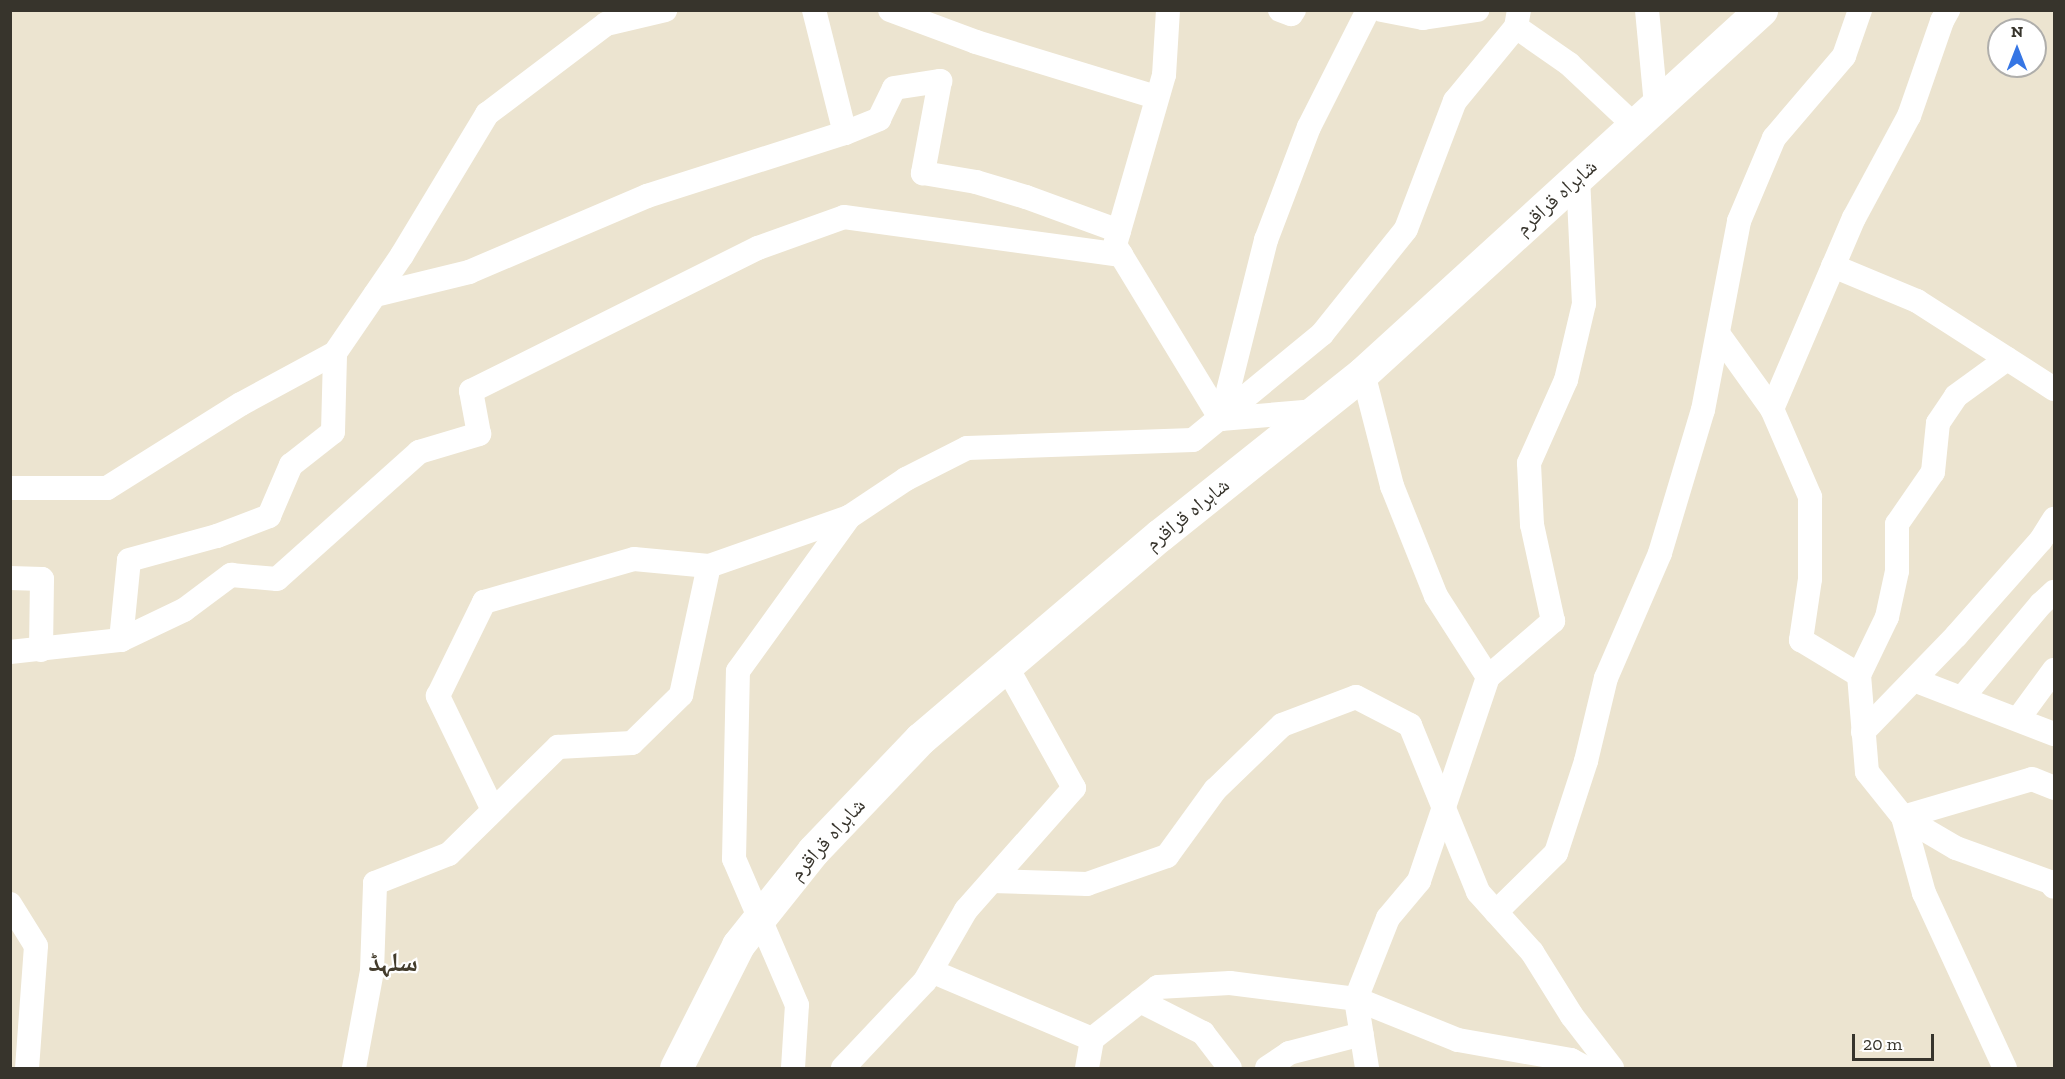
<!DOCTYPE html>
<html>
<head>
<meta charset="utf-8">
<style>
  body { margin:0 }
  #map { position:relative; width:2065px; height:1079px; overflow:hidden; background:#ece4d0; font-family:"Zilla Slab","Noto Naskh Arabic",serif }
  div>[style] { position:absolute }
  .street>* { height:24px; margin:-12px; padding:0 12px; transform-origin:12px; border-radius:12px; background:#fff }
  .highway>* { height:33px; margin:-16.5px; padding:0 16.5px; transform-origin:16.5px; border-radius:16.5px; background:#fff }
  span { translate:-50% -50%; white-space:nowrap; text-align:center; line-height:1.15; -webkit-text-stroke:4.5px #fff; paint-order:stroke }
  .street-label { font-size:21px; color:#37342c }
  .district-label { font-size:27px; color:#433c2c; font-weight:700 }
  .frame { position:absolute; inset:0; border:12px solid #37342c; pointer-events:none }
  .north { position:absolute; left:1987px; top:18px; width:60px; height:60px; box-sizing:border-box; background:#fff; border:2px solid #afaeab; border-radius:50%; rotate:0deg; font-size:16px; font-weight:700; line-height:24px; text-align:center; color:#37342c }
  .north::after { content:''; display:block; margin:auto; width:21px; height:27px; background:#3676e4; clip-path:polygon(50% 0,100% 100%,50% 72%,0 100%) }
  .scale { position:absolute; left:1852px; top:1034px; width:82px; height:27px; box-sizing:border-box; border:3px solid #37342c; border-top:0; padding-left:8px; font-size:18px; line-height:21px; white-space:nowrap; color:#37342c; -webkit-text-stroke:4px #fff; paint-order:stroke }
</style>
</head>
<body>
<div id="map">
  <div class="street">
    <div style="left:814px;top:10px;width:127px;rotate:75.9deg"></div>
    <div style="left:845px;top:133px;width:37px;rotate:-22deg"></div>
    <div style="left:879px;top:119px;width:34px;rotate:-64deg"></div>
    <div style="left:894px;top:88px;width:47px;rotate:-8.7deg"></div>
    <div style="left:940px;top:81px;width:94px;rotate:100.5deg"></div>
    <div style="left:923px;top:173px;width:54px;rotate:9.6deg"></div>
    <div style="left:976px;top:182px;width:52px;rotate:16.7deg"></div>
    <div style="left:1026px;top:197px;width:99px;rotate:20.1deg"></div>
    <div style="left:890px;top:10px;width:92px;rotate:20.4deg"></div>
    <div style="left:976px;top:42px;width:188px;rotate:17deg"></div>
    <div style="left:1168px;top:10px;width:65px;rotate:93.5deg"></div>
    <div style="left:1164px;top:75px;width:177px;rotate:106.1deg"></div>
    <div style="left:1115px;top:245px;width:204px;rotate:58.7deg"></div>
    <div style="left:1221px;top:419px;width:95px;rotate:-4.8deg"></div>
    <div style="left:1280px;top:10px;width:12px;rotate:20deg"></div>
    <div style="left:1291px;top:14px;width:5px;rotate:-53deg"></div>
    <div style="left:1382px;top:10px;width:42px;rotate:11deg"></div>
    <div style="left:1423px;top:18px;width:55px;rotate:-8.4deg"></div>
    <div style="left:1647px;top:10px;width:96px;rotate:84.6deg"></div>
    <div style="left:1516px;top:27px;width:65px;rotate:34.9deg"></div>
    <div style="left:1569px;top:64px;width:91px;rotate:43.2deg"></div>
    <div style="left:1833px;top:266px;width:91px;rotate:22.6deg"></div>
    <div style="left:1917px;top:301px;width:163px;rotate:32.7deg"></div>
    <div style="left:375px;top:295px;width:97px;rotate:-13.7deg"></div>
    <div style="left:469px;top:272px;width:194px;rotate:-23.1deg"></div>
    <div style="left:647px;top:196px;width:208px;rotate:-17.7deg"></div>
    <div style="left:1719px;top:335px;width:91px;rotate:54.4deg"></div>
    <div style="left:1772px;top:409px;width:96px;rotate:66.6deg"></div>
    <div style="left:1810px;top:497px;width:82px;rotate:90deg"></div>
    <div style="left:1810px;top:579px;width:62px;rotate:98.4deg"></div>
    <div style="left:1801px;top:640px;width:68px;rotate:31.1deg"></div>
    <div style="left:1859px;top:675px;width:97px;rotate:85.3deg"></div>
    <div style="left:1867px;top:772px;width:58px;rotate:51.3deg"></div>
    <div style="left:1903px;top:817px;width:79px;rotate:74.6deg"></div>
    <div style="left:1924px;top:893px;width:193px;rotate:65.2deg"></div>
    <div style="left:1363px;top:373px;width:117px;rotate:75.6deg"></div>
    <div style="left:1392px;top:486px;width:118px;rotate:68.2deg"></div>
    <div style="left:1436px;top:596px;width:96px;rotate:57.3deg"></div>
    <div style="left:1488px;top:677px;width:215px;rotate:108.7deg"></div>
    <div style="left:1419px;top:881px;width:48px;rotate:130deg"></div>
    <div style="left:1388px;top:918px;width:87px;rotate:111.6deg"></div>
    <div style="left:1356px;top:999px;width:70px;rotate:80.9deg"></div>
    <div style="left:1772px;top:409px;width:208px;rotate:-66.8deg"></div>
    <div style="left:1854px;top:218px;width:116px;rotate:-61.7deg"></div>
    <div style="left:1909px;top:116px;width:101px;rotate:-70.8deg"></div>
    <div style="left:1942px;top:21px;width:13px;rotate:-61deg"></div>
    <div style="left:1221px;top:419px;width:185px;rotate:-75.9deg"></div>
    <div style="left:1266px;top:240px;width:121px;rotate:-69.2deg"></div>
    <div style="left:1309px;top:127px;width:131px;rotate:-63.2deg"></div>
    <div style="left:10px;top:488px;width:97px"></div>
    <div style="left:107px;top:488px;width:158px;rotate:-32.1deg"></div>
    <div style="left:241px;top:404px;width:107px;rotate:-28.5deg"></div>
    <div style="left:335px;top:353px;width:119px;rotate:-55.6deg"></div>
    <div style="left:402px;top:255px;width:165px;rotate:-58.9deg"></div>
    <div style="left:487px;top:114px;width:149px;rotate:-37.1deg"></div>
    <div style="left:606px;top:24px;width:61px;rotate:-13.3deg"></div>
    <div style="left:10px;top:578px;width:32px;rotate:2deg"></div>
    <div style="left:42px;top:579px;width:71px;rotate:90.8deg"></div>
    <div style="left:121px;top:640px;width:70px;rotate:-25.5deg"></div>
    <div style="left:184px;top:610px;width:59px;rotate:-36.7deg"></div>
    <div style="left:231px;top:575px;width:46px;rotate:5deg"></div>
    <div style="left:277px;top:579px;width:191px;rotate:-41.8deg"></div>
    <div style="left:419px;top:452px;width:63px;rotate:-16.7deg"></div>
    <div style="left:479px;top:434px;width:44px;rotate:-100.5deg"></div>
    <div style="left:471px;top:391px;width:321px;rotate:-26.5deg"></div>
    <div style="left:758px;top:248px;width:91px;rotate:-19.8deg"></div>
    <div style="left:844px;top:217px;width:280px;rotate:7.8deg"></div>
    <div style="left:10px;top:652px;width:112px;rotate:-6.2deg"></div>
    <div style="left:121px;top:640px;width:80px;rotate:-84.3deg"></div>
    <div style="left:129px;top:560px;width:91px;rotate:-15.3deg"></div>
    <div style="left:217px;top:536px;width:56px;rotate:-21deg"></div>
    <div style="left:269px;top:516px;width:56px;rotate:-66.7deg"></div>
    <div style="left:291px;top:465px;width:53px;rotate:-38.2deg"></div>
    <div style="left:333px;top:432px;width:79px;rotate:-88.5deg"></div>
    <div style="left:1859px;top:675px;width:64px;rotate:-64.2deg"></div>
    <div style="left:1887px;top:617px;width:47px;rotate:-77.7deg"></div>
    <div style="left:1897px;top:571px;width:47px;rotate:-90deg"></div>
    <div style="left:1897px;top:524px;width:63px;rotate:-55.3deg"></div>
    <div style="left:1933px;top:472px;width:49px;rotate:-84.2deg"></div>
    <div style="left:1938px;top:423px;width:32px;rotate:-56deg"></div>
    <div style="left:1956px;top:396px;width:63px;rotate:-36deg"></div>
    <div style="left:1488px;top:677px;width:86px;rotate:-40.7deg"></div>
    <div style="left:1553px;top:621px;width:98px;rotate:-102.3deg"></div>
    <div style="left:1532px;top:525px;width:62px;rotate:-92.8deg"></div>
    <div style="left:1529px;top:463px;width:91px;rotate:-66deg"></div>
    <div style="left:1566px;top:380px;width:78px;rotate:-76.7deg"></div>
    <div style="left:1584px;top:304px;width:126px;rotate:-92.7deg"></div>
    <div style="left:1914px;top:680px;width:150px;rotate:21.1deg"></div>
    <div style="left:1962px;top:698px;width:123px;rotate:-50deg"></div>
    <div style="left:2041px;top:604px;width:18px;rotate:-43deg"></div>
    <div style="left:2018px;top:719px;width:61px;rotate:-53.7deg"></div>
    <div style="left:1863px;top:732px;width:134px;rotate:-45.9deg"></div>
    <div style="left:1956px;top:636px;width:128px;rotate:-48.5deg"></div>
    <div style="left:2041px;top:540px;width:25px;rotate:-58deg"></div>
    <div style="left:493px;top:810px;width:127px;rotate:-115.8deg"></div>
    <div style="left:438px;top:696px;width:105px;rotate:-63.9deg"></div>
    <div style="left:484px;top:602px;width:156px;rotate:-16deg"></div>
    <div style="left:634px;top:559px;width:75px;rotate:5.3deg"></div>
    <div style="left:1903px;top:817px;width:61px;rotate:30.3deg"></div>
    <div style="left:1956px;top:848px;width:100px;rotate:19.9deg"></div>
    <div style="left:2050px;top:882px;width:6px;rotate:51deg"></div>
    <div style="left:1903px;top:817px;width:134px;rotate:-16.4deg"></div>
    <div style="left:2032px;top:779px;width:24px;rotate:22deg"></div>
    <div style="left:992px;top:881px;width:95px;rotate:1.8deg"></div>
    <div style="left:1087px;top:884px;width:85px;rotate:-19.3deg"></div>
    <div style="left:1167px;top:856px;width:82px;rotate:-54deg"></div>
    <div style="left:1215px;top:790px;width:93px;rotate:-44.1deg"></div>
    <div style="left:1282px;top:725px;width:79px;rotate:-20.7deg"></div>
    <div style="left:1356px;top:697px;width:61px;rotate:27.4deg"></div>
    <div style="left:1410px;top:725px;width:180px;rotate:67.8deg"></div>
    <div style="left:1478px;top:892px;width:81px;rotate:48deg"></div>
    <div style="left:1532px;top:952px;width:75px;rotate:58deg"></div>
    <div style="left:1572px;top:1016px;width:66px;rotate:52.4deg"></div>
    <div style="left:10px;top:904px;width:49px;rotate:58.2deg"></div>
    <div style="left:36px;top:946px;width:122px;rotate:94.2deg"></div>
    <div style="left:1496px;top:912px;width:84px;rotate:-44.5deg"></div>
    <div style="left:1556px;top:853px;width:97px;rotate:-71.9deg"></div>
    <div style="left:1586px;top:761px;width:85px;rotate:-76.5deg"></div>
    <div style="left:1606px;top:678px;width:136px;rotate:-66.6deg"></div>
    <div style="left:1660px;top:553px;width:149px;rotate:-73.3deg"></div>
    <div style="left:1703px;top:410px;width:192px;rotate:-79.2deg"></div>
    <div style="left:1739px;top:221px;width:90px;rotate:-67.1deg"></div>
    <div style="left:1774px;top:138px;width:108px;rotate:-49.5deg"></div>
    <div style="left:1844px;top:56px;width:49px;rotate:-70.8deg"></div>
    <div style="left:931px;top:971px;width:175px;rotate:22.9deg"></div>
    <div style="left:1140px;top:1001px;width:71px;rotate:26.9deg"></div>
    <div style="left:1203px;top:1033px;width:44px;rotate:52.4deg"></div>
    <div style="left:354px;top:1068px;width:99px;rotate:-79.5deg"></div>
    <div style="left:372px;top:971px;width:88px;rotate:-88deg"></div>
    <div style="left:375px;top:883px;width:79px;rotate:-21.4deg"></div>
    <div style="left:449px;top:854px;width:153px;rotate:-44.5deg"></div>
    <div style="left:558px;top:747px;width:74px;rotate:-3.1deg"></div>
    <div style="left:632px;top:743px;width:69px;rotate:-44.4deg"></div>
    <div style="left:681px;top:695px;width:132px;rotate:-77.8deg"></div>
    <div style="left:709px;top:566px;width:148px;rotate:-19.3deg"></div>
    <div style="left:849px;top:517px;width:69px;rotate:-33.7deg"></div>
    <div style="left:906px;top:479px;width:68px;rotate:-26.9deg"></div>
    <div style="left:967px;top:448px;width:226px;rotate:-2deg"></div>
    <div style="left:1193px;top:440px;width:167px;rotate:-39.4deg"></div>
    <div style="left:1322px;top:334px;width:134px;rotate:-51.3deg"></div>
    <div style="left:1406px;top:229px;width:137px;rotate:-69.1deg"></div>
    <div style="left:1455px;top:101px;width:96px;rotate:-50.5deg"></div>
    <div style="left:1516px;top:27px;width:17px;rotate:-80deg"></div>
    <div style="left:793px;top:1068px;width:63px;rotate:-86.4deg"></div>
    <div style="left:797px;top:1005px;width:159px;rotate:-113.3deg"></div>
    <div style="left:734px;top:859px;width:188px;rotate:-88.8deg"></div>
    <div style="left:738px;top:671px;width:190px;rotate:-54.2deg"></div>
    <div style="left:843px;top:1068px;width:120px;rotate:-46.7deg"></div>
    <div style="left:925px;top:981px;width:82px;rotate:-60deg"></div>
    <div style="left:966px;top:910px;width:163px;rotate:-48.5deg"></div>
    <div style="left:1074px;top:788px;width:140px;rotate:-119.1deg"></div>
    <div style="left:1087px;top:1068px;width:29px;rotate:-80deg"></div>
    <div style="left:1092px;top:1039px;width:84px;rotate:-38.2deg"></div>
    <div style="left:1158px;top:987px;width:72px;rotate:-3.2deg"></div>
    <div style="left:1230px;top:983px;width:127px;rotate:7.2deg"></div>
    <div style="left:1356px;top:999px;width:110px;rotate:21.9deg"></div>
    <div style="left:1458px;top:1040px;width:115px;rotate:10deg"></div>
    <div style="left:1571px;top:1060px;width:17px;rotate:28deg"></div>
    <div style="left:1267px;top:1068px;width:27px;rotate:-34deg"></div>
    <div style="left:1289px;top:1053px;width:75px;rotate:-14.6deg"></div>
  </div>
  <div class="highway">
    <div style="left:676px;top:1068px;width:138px;rotate:-63.2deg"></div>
    <div style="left:738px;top:945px;width:120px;rotate:-51.4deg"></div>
    <div style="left:813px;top:851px;width:155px;rotate:-46.3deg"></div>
    <div style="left:920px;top:739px;width:315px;rotate:-40.4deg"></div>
    <div style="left:1160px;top:535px;width:260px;rotate:-38.6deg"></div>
    <div style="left:1363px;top:373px;width:539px;rotate:-42.37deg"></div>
  </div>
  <div class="street-label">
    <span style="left:1556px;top:197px;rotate:-42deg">شاہراہ قراقرم</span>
    <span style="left:1187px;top:514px;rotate:-39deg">شاہراہ قراقرم</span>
    <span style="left:827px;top:839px;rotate:-48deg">شاہراہ قراقرم</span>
  </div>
  <div class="district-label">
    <span style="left:393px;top:963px">سلہڈ</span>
  </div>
  <div class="frame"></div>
  <div class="north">N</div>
  <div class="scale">20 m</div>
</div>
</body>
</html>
